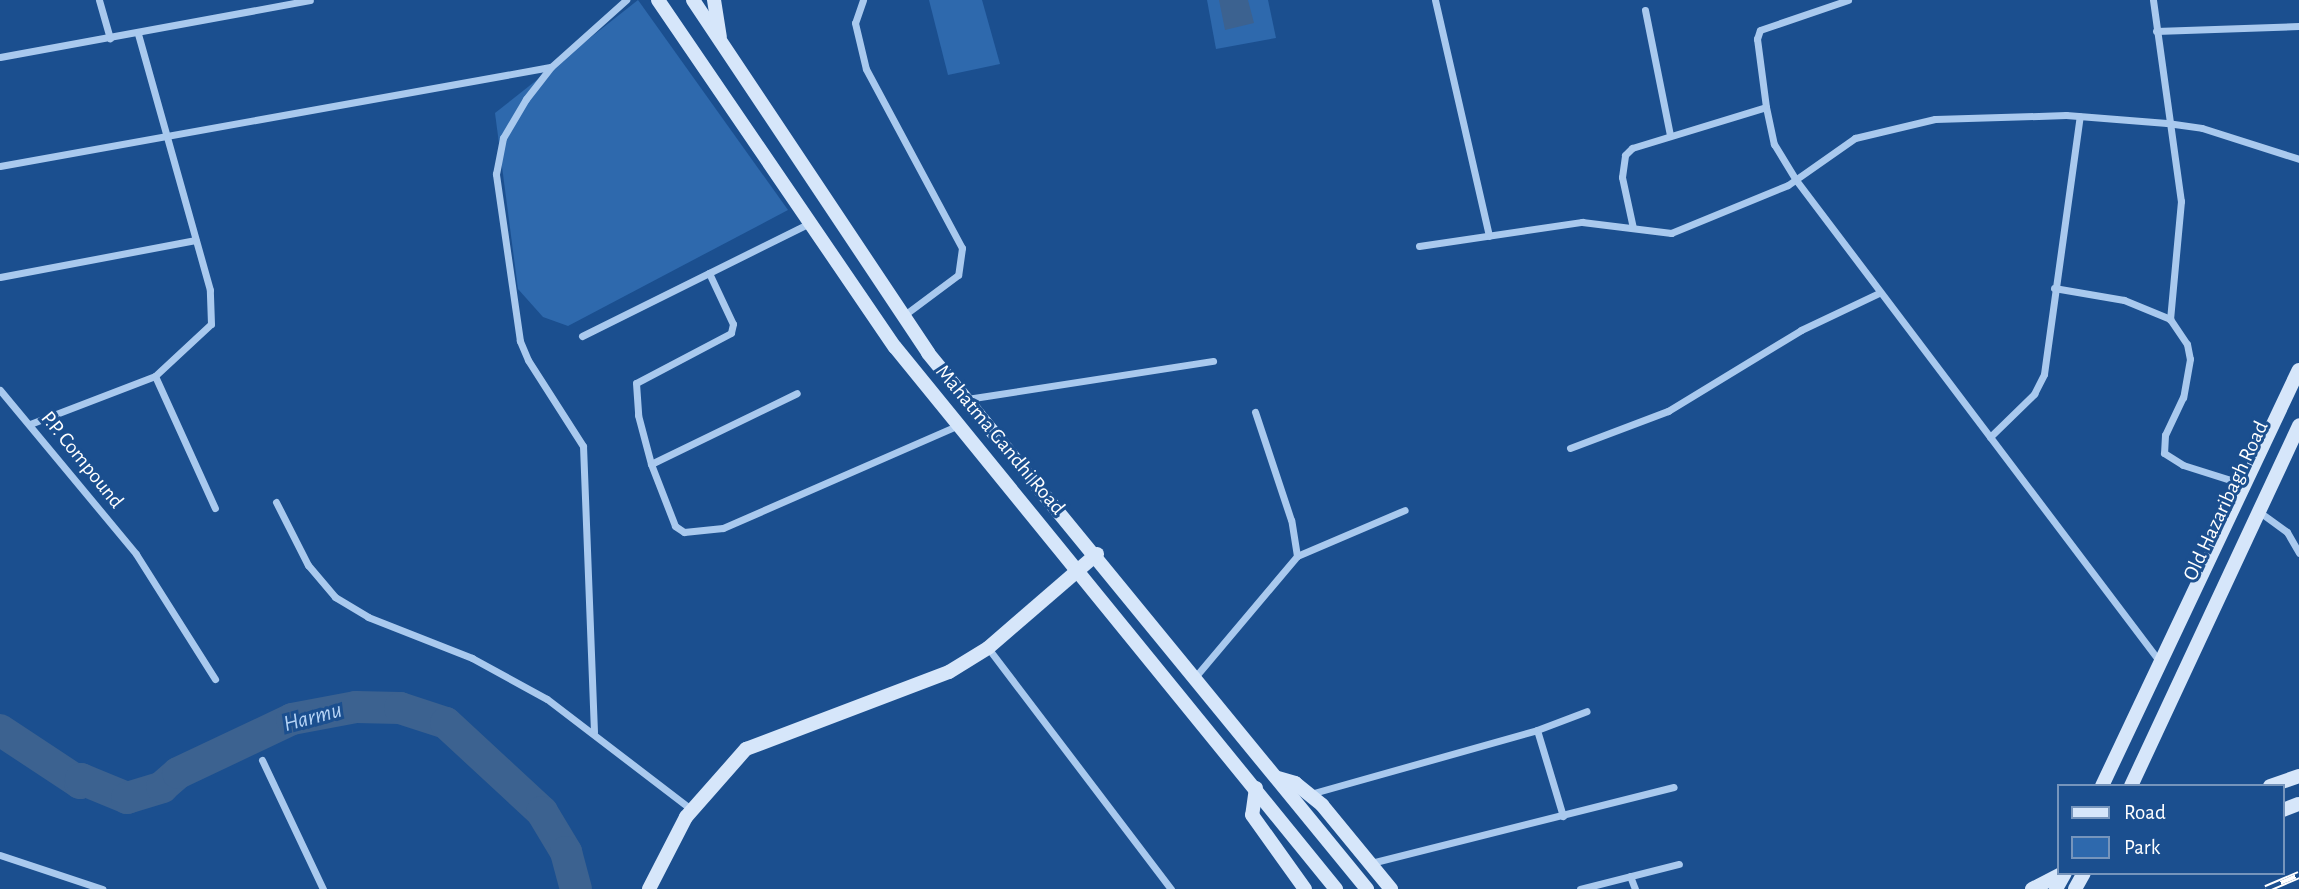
<!DOCTYPE html>
<html>
<head>
<meta charset="utf-8">
<style>
  body { margin:0 }
  #map { position:relative; width:2299px; height:889px; overflow:hidden; background:#1b4f8f; font-family:"Alegreya Sans",sans-serif }
  div>[style] { position:absolute }
  .green>* { inset:0; background:#2e69ad }
  .water>* { inset:0; background:#3c6290 }
  .river>* { height:32px; margin:-16px; padding:0 16px; transform-origin:16px; border-radius:16px; background:#3c6290 }
  .street>* { height:7px; margin:-3.5px; padding:0 3.5px; transform-origin:3.5px; border-radius:3.5px; background:#a9c9ee }
  .secondary>* { height:14px; margin:-7px; padding:0 7px; transform-origin:7px; border-radius:7px; background:#d6e6fa }
  .rail>* { height:8px; margin-top:-4px; transform-origin:0; background:repeating-linear-gradient(90deg,#1b4f8f 0 16px,#fff 0 32px); box-sizing:border-box; border-block:2px solid #fff }
  .secondary-bridge>* { height:14px; margin:-7px; padding:0 7px; transform-origin:7px; border-radius:7px; background:#d6e6fa }
  span { translate:-50% -50%; white-space:nowrap; text-align:center; line-height:1.15; -webkit-text-stroke:6px #1b4f8f; paint-order:stroke }
  .street-label { font-size:21px; color:#fff }
  .water-label { font-size:23px; color:#b5d3f5; font-style:italic }
  .legend { position:absolute; left:2057px; top:784px; width:228px; height:91px; box-sizing:border-box; background:#1b4f8f; border:2px solid #7695bc; margin:0; padding:9px 12px; list-style:none; font-size:21px; color:#fff }
  .legend li { display:flex; align-items:center; gap:14px; height:35px }
  .legend b { width:35px; border:2px solid #7695bc }
</style>
</head>
<body>
<div id="map">
  <div class="green">
    <div style="clip-path:polygon(638px 0,788px 210px,568px 326px,543px 317px,518px 289px,495px 113px)"></div>
    <div style="clip-path:polygon(929px 0,982px 0,1000px 64px,948px 75px)"></div>
    <div style="clip-path:polygon(1207px 0,1268px 0,1276px 38px,1216px 49px)"></div>
  </div>
  <div class="water">
    <div style="clip-path:polygon(1219px 0,1248px 0,1254px 23px,1225px 30px)"></div>
  </div>
  <div class="river">
    <div style="left:0;top:730px;width:96px;rotate:33.5deg"></div>
    <div style="left:80px;top:783px;width:4px;rotate:-76deg"></div>
    <div style="left:81px;top:779px;width:50px;rotate:22.4deg"></div>
    <div style="left:127px;top:798px;width:37px;rotate:-17deg"></div>
    <div style="left:162px;top:787px;width:21px;rotate:-41deg"></div>
    <div style="left:178px;top:773px;width:126px;rotate:-25.3deg"></div>
    <div style="left:292px;top:719px;width:65px;rotate:-10.6deg"></div>
    <div style="left:356px;top:707px;width:44px;rotate:1.3deg"></div>
    <div style="left:400px;top:708px;width:48px;rotate:18.1deg"></div>
    <div style="left:446px;top:723px;width:131px;rotate:42.8deg"></div>
    <div style="left:542px;top:812px;width:47px;rotate:59deg"></div>
    <div style="left:566px;top:852px;width:38px;rotate:75deg"></div>
  </div>
  <div class="street">
    <div style="left:99px;top:0;width:40px;rotate:74deg"></div>
    <div style="left:863px;top:0;width:24px;rotate:109deg"></div>
    <div style="left:855px;top:23px;width:47px;rotate:76.6deg"></div>
    <div style="left:866px;top:69px;width:203px;rotate:61.8deg"></div>
    <div style="left:962px;top:248px;width:27px;rotate:98deg"></div>
    <div style="left:958px;top:275px;width:69px;rotate:143.3deg"></div>
    <div style="left:1435px;top:0;width:242px;rotate:77.1deg"></div>
    <div style="left:2153px;top:0;width:203px;rotate:82.1deg"></div>
    <div style="left:2181px;top:201px;width:119px;rotate:95.3deg"></div>
    <div style="left:1645px;top:10px;width:127px;rotate:78.7deg"></div>
    <div style="left:2156px;top:31px;width:143px;rotate:-2deg"></div>
    <div style="left:0;top:57px;width:315px;rotate:-10.4deg"></div>
    <div style="left:1766px;top:107px;width:69px;rotate:-97.5deg"></div>
    <div style="left:1757px;top:39px;width:9px;rotate:-72deg"></div>
    <div style="left:1760px;top:30px;width:93px;rotate:-18.8deg"></div>
    <div style="left:0;top:166px;width:559px;rotate:-10.2deg"></div>
    <div style="left:1633px;top:228px;width:52px;rotate:-102.2deg"></div>
    <div style="left:1622px;top:177px;width:22px;rotate:-82deg"></div>
    <div style="left:1625px;top:155px;width:10px;rotate:-45deg"></div>
    <div style="left:1632px;top:148px;width:140px;rotate:-17deg"></div>
    <div style="left:1766px;top:107px;width:38px;rotate:78deg"></div>
    <div style="left:1774px;top:144px;width:42px;rotate:58.6deg"></div>
    <div style="left:1796px;top:180px;width:604px;rotate:52.94deg"></div>
    <div style="left:1419px;top:246px;width:165px;rotate:-8.4deg"></div>
    <div style="left:1582px;top:222px;width:90px;rotate:7deg"></div>
    <div style="left:1671px;top:233px;width:126px;rotate:-22.3deg"></div>
    <div style="left:1788px;top:185px;width:82px;rotate:-35deg"></div>
    <div style="left:1855px;top:138px;width:82px;rotate:-13.4deg"></div>
    <div style="left:1935px;top:119px;width:131px;rotate:-1.7deg"></div>
    <div style="left:2066px;top:115px;width:101px;rotate:4.5deg"></div>
    <div style="left:2167px;top:123px;width:35px;rotate:8deg"></div>
    <div style="left:2202px;top:128px;width:102px;rotate:17.7deg"></div>
    <div style="left:709px;top:273px;width:56px;rotate:64.8deg"></div>
    <div style="left:733px;top:324px;width:9px;rotate:103deg"></div>
    <div style="left:731px;top:333px;width:107px;rotate:152.2deg"></div>
    <div style="left:636px;top:383px;width:32px;rotate:86deg"></div>
    <div style="left:638px;top:415px;width:51px;rotate:75.1deg"></div>
    <div style="left:651px;top:464px;width:162px;rotate:-25.9deg"></div>
    <div style="left:0;top:277px;width:199px;rotate:-10.7deg"></div>
    <div style="left:2054px;top:288px;width:71px;rotate:9.7deg"></div>
    <div style="left:2124px;top:300px;width:50px;rotate:22.4deg"></div>
    <div style="left:2170px;top:319px;width:30px;rotate:56deg"></div>
    <div style="left:2187px;top:344px;width:15px;rotate:79deg"></div>
    <div style="left:2190px;top:359px;width:39px;rotate:100deg"></div>
    <div style="left:2183px;top:397px;width:42px;rotate:115.3deg"></div>
    <div style="left:2165px;top:435px;width:18px;rotate:93deg"></div>
    <div style="left:2164px;top:453px;width:22px;rotate:32deg"></div>
    <div style="left:2183px;top:465px;width:66px;rotate:17.6deg"></div>
    <div style="left:582px;top:336px;width:254px;rotate:-26.4deg"></div>
    <div style="left:155px;top:376px;width:145px;rotate:65.6deg"></div>
    <div style="left:0;top:390px;width:213px;rotate:50.3deg"></div>
    <div style="left:136px;top:554px;width:148px;rotate:57.7deg"></div>
    <div style="left:967px;top:399px;width:249px;rotate:-8.8deg"></div>
    <div style="left:30px;top:424px;width:134px;rotate:-21deg"></div>
    <div style="left:155px;top:376px;width:76px;rotate:-42.9deg"></div>
    <div style="left:211px;top:324px;width:34px;rotate:-92deg"></div>
    <div style="left:210px;top:290px;width:267px;rotate:-105.7deg"></div>
    <div style="left:1990px;top:437px;width:62px;rotate:-44.3deg"></div>
    <div style="left:2034px;top:394px;width:22px;rotate:-63deg"></div>
    <div style="left:2044px;top:374px;width:260px;rotate:-82.1deg"></div>
    <div style="left:1570px;top:448px;width:105px;rotate:-20.7deg"></div>
    <div style="left:1668px;top:411px;width:156px;rotate:-31.3deg"></div>
    <div style="left:1801px;top:330px;width:86px;rotate:-25.4deg"></div>
    <div style="left:651px;top:464px;width:66px;rotate:68.8deg"></div>
    <div style="left:675px;top:526px;width:11px;rotate:34deg"></div>
    <div style="left:684px;top:532px;width:39px;rotate:-6deg"></div>
    <div style="left:723px;top:528px;width:257px;rotate:-23.6deg"></div>
    <div style="left:276px;top:502px;width:71px;rotate:63.1deg"></div>
    <div style="left:308px;top:565px;width:42px;rotate:49.8deg"></div>
    <div style="left:335px;top:597px;width:39px;rotate:31deg"></div>
    <div style="left:368px;top:617px;width:112px;rotate:21.5deg"></div>
    <div style="left:472px;top:658px;width:85px;rotate:28.7deg"></div>
    <div style="left:547px;top:699px;width:181px;rotate:37.4deg"></div>
    <div style="left:2265px;top:516px;width:27px;rotate:36deg"></div>
    <div style="left:2287px;top:532px;width:24px;rotate:60deg"></div>
    <div style="left:1297px;top:556px;width:117px;rotate:-23.1deg"></div>
    <div style="left:988px;top:648px;width:303px;rotate:52.8deg"></div>
    <div style="left:1196px;top:676px;width:157px;rotate:-49.9deg"></div>
    <div style="left:1297px;top:556px;width:36px;rotate:-99deg"></div>
    <div style="left:1291px;top:520px;width:114px;rotate:-108.4deg"></div>
    <div style="left:1537px;top:730px;width:90px;rotate:73.2deg"></div>
    <div style="left:594px;top:732px;width:286px;rotate:-92.2deg"></div>
    <div style="left:583px;top:446px;width:102px;rotate:-122.6deg"></div>
    <div style="left:528px;top:360px;width:21px;rotate:-113deg"></div>
    <div style="left:520px;top:341px;width:169px;rotate:-98.2deg"></div>
    <div style="left:496px;top:174px;width:37px;rotate:-79deg"></div>
    <div style="left:503px;top:138px;width:45px;rotate:-59.5deg"></div>
    <div style="left:526px;top:99px;width:41px;rotate:-52deg"></div>
    <div style="left:551px;top:67px;width:101px;rotate:-41.8deg"></div>
    <div style="left:262px;top:760px;width:143px;rotate:64.7deg"></div>
    <div style="left:1310px;top:794px;width:236px;rotate:-15.7deg"></div>
    <div style="left:1537px;top:730px;width:53px;rotate:-20.8deg"></div>
    <div style="left:0;top:855px;width:108px;rotate:18.4deg"></div>
    <div style="left:1371px;top:863px;width:312px;rotate:-14.1deg"></div>
    <div style="left:1630px;top:876px;width:14px;rotate:69deg"></div>
    <div style="left:1580px;top:889px;width:102px;rotate:-14.2deg"></div>
  </div>
  <div class="secondary">
    <div style="left:658px;top:0;width:420px;rotate:55.7deg"></div>
    <div style="left:895px;top:347px;width:699px;rotate:50.87deg"></div>
    <div style="left:693px;top:0;width:424px;rotate:56.3deg"></div>
    <div style="left:928px;top:353px;width:693px;rotate:50.68deg"></div>
    <div style="left:714px;top:0;width:37px;rotate:81deg"></div>
    <div style="left:1278px;top:778px;width:18px;rotate:16deg"></div>
    <div style="left:1295px;top:783px;width:35px;rotate:39deg"></div>
    <div style="left:1322px;top:805px;width:109px;rotate:50.6deg"></div>
    <div style="left:2102px;top:786px;width:460px;rotate:-64.7deg"></div>
    <div style="left:2131px;top:786px;width:398px;rotate:-65deg"></div>
    <div style="left:2270px;top:786px;width:31px;rotate:-19deg"></div>
    <div style="left:1256px;top:788px;width:27px;rotate:98deg"></div>
    <div style="left:1252px;top:815px;width:91px;rotate:54.4deg"></div>
    <div style="left:2283px;top:810px;width:17px;rotate:-21deg"></div>
    <div style="left:649px;top:889px;width:81px;rotate:-62.8deg"></div>
    <div style="left:686px;top:817px;width:91px;rotate:-48.6deg"></div>
    <div style="left:746px;top:749px;width:217px;rotate:-20.8deg"></div>
    <div style="left:949px;top:672px;width:46px;rotate:-31.6deg"></div>
    <div style="left:988px;top:648px;width:144px;rotate:-40.8deg"></div>
    <div style="left:2032px;top:889px;width:35px;rotate:-27deg"></div>
  </div>
  <div class="rail">
    <div style="left:2266px;top:889px;width:36px;rotate:-23deg"></div>
  </div>
  <div class="secondary-bridge">
    <div style="left:2056px;top:889px;width:18px;rotate:-61deg"></div>
    <div style="left:2075px;top:889px;width:18px;rotate:-61deg"></div>
  </div>
  <div class="street-label">
    <span style="left:1000px;top:440px;rotate:50deg">Mahatma Gandhi Road</span>
    <span style="left:82px;top:460px;rotate:51deg">P.P. Compound</span>
    <span style="left:2226px;top:501px;rotate:-65deg">Old Hazaribagh Road</span>
  </div>
  <div class="water-label">
    <span style="left:313px;top:718px;rotate:-15deg">Harmu</span>
  </div>
  <ul class="legend">
  <li><b style="height:9px;background:#d6e6fa"></b>Road</li>
  <li><b style="height:19px;background:#2e69ad"></b>Park</li>
  </ul>
</div>
</body>
</html>
